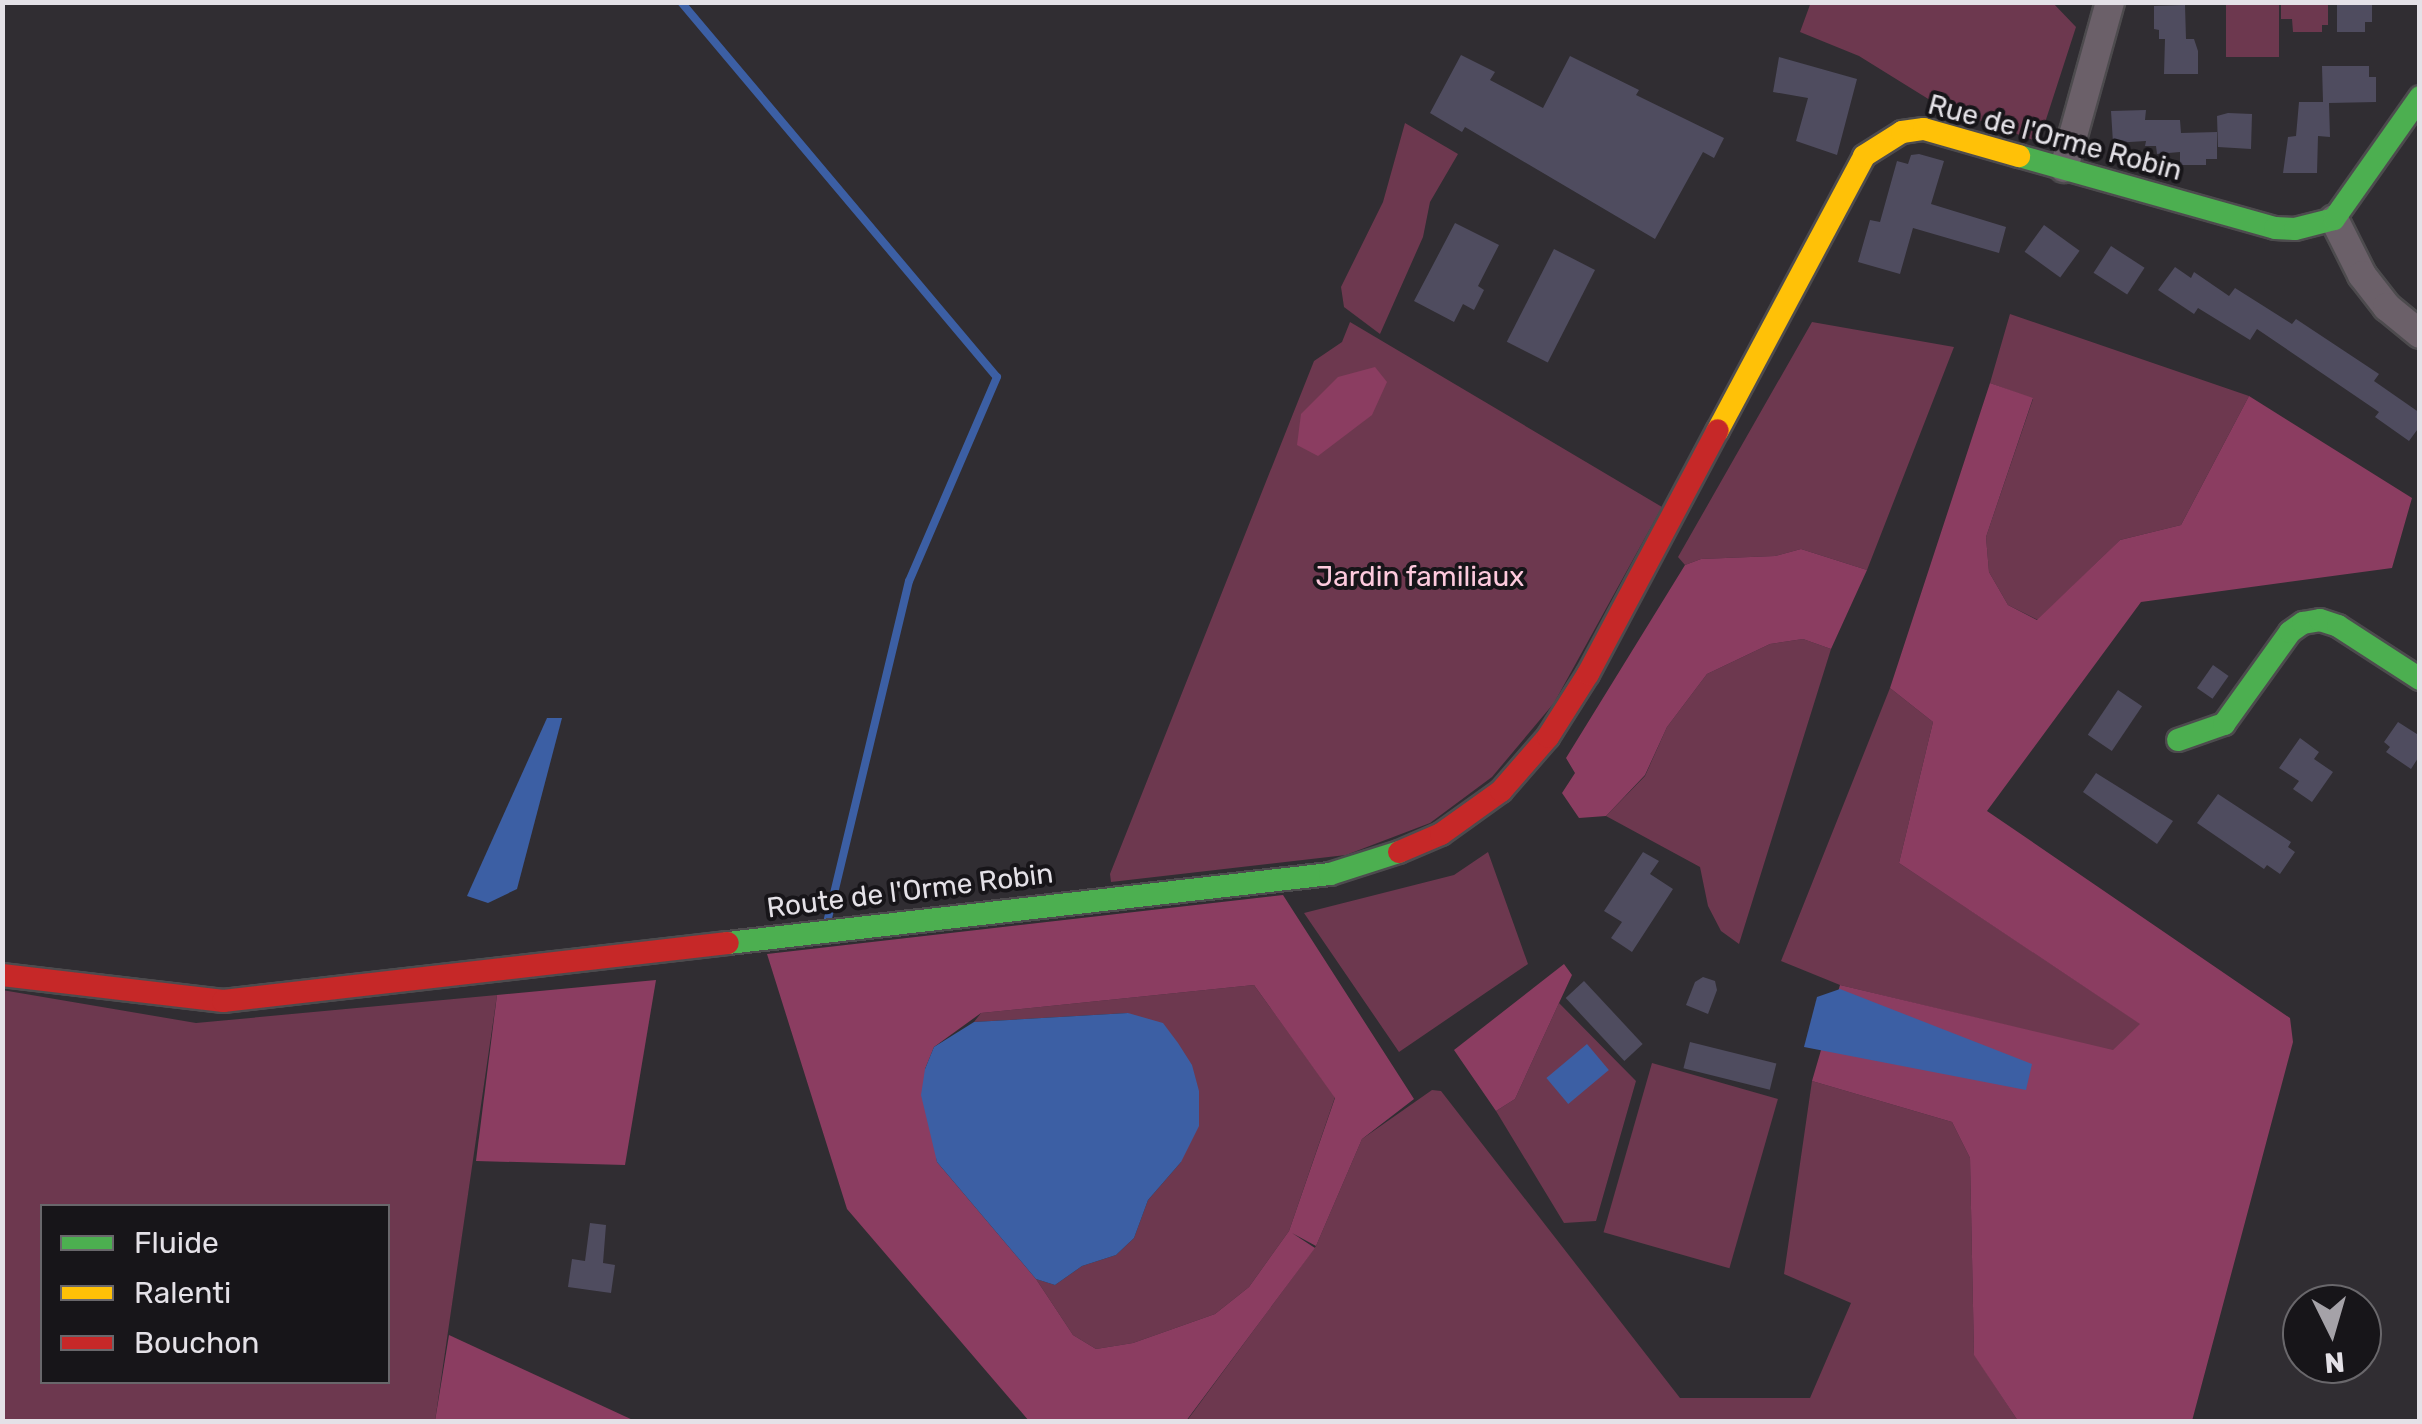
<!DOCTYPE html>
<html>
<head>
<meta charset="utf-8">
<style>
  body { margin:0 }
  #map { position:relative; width:2422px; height:1424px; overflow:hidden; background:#302d32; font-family:Rubik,sans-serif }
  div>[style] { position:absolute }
  .green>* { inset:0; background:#6d384f; transform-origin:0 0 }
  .forest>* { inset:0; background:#8b3d61 }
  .water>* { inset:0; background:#3c5fa4; transform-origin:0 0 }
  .stream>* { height:8px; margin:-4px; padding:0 4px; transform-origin:4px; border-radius:4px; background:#3c5fa4 }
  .building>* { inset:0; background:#4f4c5f; transform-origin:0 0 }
  .roads { filter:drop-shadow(2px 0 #4d4b4e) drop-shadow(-2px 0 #4d4b4e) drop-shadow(0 2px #4d4b4e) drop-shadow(0 -2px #4d4b4e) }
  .street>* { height:28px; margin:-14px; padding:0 14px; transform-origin:14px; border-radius:14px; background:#6b6069 }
  .fast>* { height:22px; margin:-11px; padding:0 11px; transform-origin:11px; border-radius:11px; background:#4caf50 }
  .slow>* { height:22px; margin:-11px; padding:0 11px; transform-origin:11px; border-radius:11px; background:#ffc107 }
  .jam>* { height:22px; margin:-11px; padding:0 11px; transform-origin:11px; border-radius:11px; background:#c62828 }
  span { translate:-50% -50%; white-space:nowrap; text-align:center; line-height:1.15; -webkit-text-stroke:8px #171519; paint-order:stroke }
  .street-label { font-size:28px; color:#e4e1e7 }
  .park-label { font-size:28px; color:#fdcadd }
  .frame { position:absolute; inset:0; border:5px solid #e4e1e7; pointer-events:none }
  .legend { position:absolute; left:40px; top:1204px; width:350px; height:180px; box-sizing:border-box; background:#171519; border:2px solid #69676b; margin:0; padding:12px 18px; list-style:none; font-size:30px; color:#e4e1e7 }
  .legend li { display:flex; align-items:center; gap:20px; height:50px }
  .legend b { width:50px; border:2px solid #69676b }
  .north { position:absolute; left:2282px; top:1284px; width:100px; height:100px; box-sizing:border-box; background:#171519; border:2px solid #69676b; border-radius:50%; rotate:175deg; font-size:28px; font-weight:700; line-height:40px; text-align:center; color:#e4e1e7 }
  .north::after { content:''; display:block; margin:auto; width:35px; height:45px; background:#a5a2a8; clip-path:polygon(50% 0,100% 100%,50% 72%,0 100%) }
</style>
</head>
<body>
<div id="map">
  <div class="green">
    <div style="clip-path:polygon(1811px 2px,2053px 3px,2076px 27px,2040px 138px,2036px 141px,1938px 105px,1859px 56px,1800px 32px)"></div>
    <div style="left:2226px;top:3px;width:53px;height:54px"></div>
    <div style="clip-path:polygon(2281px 3px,2328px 3px,2328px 25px,2322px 25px,2322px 32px,2293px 32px,2292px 19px,2281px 19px)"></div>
    <div style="clip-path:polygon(1405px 123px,1458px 154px,1430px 202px,1423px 237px,1380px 334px,1344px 307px,1341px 287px,1383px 202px)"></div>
    <div style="clip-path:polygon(2010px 314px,2249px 396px,2181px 525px,2120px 540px,2038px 620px,2008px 605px,1989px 572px,1986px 537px,2033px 399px,1990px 383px)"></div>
    <div style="clip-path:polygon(1350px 322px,1662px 507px,1554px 703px,1492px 777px,1430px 823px,1346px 855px,1111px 882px,1110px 874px,1314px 361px,1342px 342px)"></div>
    <div style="clip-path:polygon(1812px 322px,1954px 347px,1867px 570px,1801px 549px,1775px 556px,1701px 559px,1685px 565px,1678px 557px)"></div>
    <div style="clip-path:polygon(1803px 639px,1831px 649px,1739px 944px,1721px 931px,1708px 906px,1700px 867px,1606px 816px,1645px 776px,1667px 727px,1707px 674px,1770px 644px)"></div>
    <div style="clip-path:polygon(1890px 688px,1933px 722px,1899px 863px,2141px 1024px,2113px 1051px,1840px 985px,1781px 961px)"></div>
    <div style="clip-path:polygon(1488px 852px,1528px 964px,1399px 1052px,1304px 913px,1454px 875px)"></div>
    <div style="clip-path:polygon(1254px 985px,1335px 1097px,1289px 1231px,1249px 1287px,1215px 1314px,1133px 1343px,1096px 1349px,1073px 1335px,1036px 1279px,1055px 1285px,1082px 1266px,1116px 1255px,1134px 1238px,1148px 1200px,1181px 1162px,1128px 1013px,974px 1022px,981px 1013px)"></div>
    <div style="clip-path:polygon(evenodd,2px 990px,196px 1023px,497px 995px,435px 1421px,3px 1421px,2px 990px,42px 1206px,388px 1206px,388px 1382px,42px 1382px,42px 1206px)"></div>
    <div style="clip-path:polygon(1559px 1003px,1636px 1081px,1596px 1221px,1564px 1223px,1496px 1111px,1515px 1099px)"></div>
    <div style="left:1652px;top:1063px;width:131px;height:176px;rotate:16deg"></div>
    <div style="clip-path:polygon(1812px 1081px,1952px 1122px,1970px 1158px,1974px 1354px,2018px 1421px,1186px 1422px,1316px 1246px,1362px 1139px,1432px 1090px,1441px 1091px,1680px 1398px,1810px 1398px,1851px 1303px,1784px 1274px)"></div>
  </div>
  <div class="forest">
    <div style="clip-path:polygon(1375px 367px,1387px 382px,1372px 415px,1318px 456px,1297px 445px,1301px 414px,1338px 377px)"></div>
    <div style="clip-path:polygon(1990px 383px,2033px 398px,1986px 537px,1989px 572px,2008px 605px,2037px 620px,2120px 540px,2181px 525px,2249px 396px,2412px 498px,2392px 568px,2141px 602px,1987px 811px,2290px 1018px,2293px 1042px,2192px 1421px,2018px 1421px,1974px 1355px,1970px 1158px,1952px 1122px,1812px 1081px,1840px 985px,2113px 1050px,2140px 1024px,1899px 863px,1933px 722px,1890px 688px)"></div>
    <div style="clip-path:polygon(1801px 549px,1867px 570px,1831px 649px,1803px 639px,1770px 644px,1707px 674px,1667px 727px,1645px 775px,1606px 816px,1579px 818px,1562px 793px,1575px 773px,1566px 758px,1685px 565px,1701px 559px,1775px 556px)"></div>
    <div style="clip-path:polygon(evenodd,1283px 895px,1414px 1099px,1362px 1139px,1316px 1246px,1292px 1233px,1315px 1248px,1186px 1421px,1029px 1421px,847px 1209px,767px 954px,1283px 895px,1254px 985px,1335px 1098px,1289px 1231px,1249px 1287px,1215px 1314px,1133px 1343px,1096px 1349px,1073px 1335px,1036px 1279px,937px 1162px,925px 1069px,934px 1047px,981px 1013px,1254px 985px)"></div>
    <div style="clip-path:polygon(1564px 964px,1572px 975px,1559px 1003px,1515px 1099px,1496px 1111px,1454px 1050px)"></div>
    <div style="clip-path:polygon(656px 980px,625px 1165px,476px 1161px,497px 995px)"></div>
    <div style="clip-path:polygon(449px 1335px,635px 1421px,435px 1421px)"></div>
  </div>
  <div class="water">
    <div style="clip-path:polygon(547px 718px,562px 718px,517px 889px,488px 903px,467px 896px)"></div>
    <div style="clip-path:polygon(1840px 989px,2032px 1064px,2026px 1090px,1804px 1047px,1817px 997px)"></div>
    <div style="clip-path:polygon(1128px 1013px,1163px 1023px,1178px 1043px,1192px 1065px,1199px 1091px,1199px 1126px,1181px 1162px,1148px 1200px,1134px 1238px,1116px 1255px,1082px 1266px,1055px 1285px,1036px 1279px,937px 1162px,921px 1095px,925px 1069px,934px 1047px,974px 1022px)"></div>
    <div style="left:1587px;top:1044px;width:34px;height:53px;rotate:50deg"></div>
  </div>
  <div class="stream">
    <div style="left:681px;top:2px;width:490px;rotate:49.9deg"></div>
    <div style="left:997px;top:377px;width:222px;rotate:113.3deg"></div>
    <div style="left:909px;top:581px;width:347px;rotate:103.5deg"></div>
  </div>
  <div class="building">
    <div style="clip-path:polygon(2337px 2px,2372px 2px,2372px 22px,2365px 22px,2365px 32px,2337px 32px)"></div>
    <div style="clip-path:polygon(2185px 5px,2186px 39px,2194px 39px,2198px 51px,2198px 74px,2164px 74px,2165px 39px,2159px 39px,2159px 30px,2154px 29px,2154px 6px)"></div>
    <div style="clip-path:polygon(1461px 55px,1495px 72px,1490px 80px,1543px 108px,1570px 56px,1639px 90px,1636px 95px,1724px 138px,1714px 158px,1703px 152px,1655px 239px,1465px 127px,1462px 132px,1430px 113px)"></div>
    <div style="clip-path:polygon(1779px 57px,1857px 79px,1837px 155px,1796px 141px,1808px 98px,1773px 92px)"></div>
    <div style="clip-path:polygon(2322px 66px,2369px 66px,2369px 77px,2376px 77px,2376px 102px,2329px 103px,2330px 137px,2318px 136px,2317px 173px,2283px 173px,2288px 137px,2296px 136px,2299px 102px,2323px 102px)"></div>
    <div style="clip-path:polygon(2146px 110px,2145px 120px,2180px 120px,2181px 133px,2217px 132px,2217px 159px,2206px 159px,2206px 165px,2180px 165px,2180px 152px,2157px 154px,2156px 146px,2145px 146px,2146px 141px,2113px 143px,2111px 111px)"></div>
    <div style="clip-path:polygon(2228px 113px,2252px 114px,2251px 149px,2218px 147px,2217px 116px)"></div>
    <div style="clip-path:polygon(1919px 154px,1944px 161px,1931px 204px,2006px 227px,1999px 253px,1913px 228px,1900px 274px,1858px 262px,1870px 220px,1880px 222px,1897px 161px,1908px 164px,1911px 155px)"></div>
    <div style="clip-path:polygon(1455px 223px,1499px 245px,1478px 286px,1484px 290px,1474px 310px,1463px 304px,1454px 322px,1414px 301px)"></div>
    <div style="left:2044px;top:225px;width:44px;height:33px;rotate:36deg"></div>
    <div style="left:2111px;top:246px;width:40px;height:32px;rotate:33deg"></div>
    <div style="left:1554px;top:249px;width:46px;height:104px;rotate:27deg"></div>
    <div style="clip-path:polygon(2175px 267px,2191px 278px,2194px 272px,2229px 296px,2235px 288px,2292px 324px,2296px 319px,2379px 374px,2374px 381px,2420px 413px,2420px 426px,2409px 441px,2375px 417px,2379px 412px,2257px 329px,2250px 340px,2198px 308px,2194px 314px,2158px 290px)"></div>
    <div style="left:2213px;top:665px;width:19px;height:28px;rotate:35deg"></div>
    <div style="left:2118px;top:690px;width:29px;height:54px;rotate:34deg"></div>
    <div style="clip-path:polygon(2398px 722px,2420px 736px,2420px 755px,2411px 769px,2386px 752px,2390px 747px,2384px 742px)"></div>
    <div style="clip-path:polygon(2300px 738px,2319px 752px,2314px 759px,2333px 772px,2312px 802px,2293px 789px,2299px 781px,2279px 768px)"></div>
    <div style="clip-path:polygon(2096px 773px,2173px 821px,2157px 844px,2083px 792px)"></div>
    <div style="clip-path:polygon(2218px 794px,2291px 842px,2288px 847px,2295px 852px,2280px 874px,2267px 865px,2264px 869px,2197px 823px)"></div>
    <div style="clip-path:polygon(1643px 852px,1659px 861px,1650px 874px,1673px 889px,1632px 952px,1611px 938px,1622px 922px,1604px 911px)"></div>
    <div style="clip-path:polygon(1703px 977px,1715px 981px,1717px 990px,1708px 1014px,1686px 1005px,1695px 982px)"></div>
    <div style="left:1584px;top:981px;width:86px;height:25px;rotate:47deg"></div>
    <div style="left:1690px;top:1042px;width:89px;height:27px;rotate:14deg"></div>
    <div style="clip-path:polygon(590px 1223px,606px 1225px,603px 1263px,615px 1265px,611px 1293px,568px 1287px,572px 1259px,585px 1261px)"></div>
  </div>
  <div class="roads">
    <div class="street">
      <div style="left:2064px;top:168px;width:172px;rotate:-74.5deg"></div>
      <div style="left:2334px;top:219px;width:63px;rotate:63.4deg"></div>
      <div style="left:2362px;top:275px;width:41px;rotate:52deg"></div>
      <div style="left:2387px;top:307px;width:43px;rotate:39.3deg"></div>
    </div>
    <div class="fast">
      <div style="left:2019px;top:156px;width:266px;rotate:15.7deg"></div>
      <div style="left:2275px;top:228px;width:20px;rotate:3deg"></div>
      <div style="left:2295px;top:229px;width:40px;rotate:-14.4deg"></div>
      <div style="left:2334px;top:219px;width:149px;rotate:-54.8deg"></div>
      <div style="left:2178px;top:740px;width:49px;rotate:-19.2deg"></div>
      <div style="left:2224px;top:724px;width:113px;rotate:-54.3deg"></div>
      <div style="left:2290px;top:632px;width:16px;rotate:-35deg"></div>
      <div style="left:2303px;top:623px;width:17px;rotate:-10deg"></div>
      <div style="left:2320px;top:620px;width:19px;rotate:18deg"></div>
      <div style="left:2338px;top:626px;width:98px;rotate:32.9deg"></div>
      <div style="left:728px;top:943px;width:606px;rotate:-6.54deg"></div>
      <div style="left:1330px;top:874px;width:72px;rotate:-17.7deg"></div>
    </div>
    <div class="slow">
      <div style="left:1718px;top:430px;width:310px;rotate:-61.9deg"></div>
      <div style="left:1864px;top:156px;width:45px;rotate:-32.3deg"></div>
      <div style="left:1902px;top:132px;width:22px;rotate:-8deg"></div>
      <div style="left:1924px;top:129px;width:99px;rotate:15.9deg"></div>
    </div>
    <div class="jam">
      <div style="left:1399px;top:852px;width:46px;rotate:-23.2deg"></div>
      <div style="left:1441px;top:834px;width:74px;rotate:-35.6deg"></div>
      <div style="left:1501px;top:791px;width:72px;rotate:-49deg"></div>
      <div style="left:1548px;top:737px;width:75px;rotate:-57.6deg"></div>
      <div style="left:1588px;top:674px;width:276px;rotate:-62deg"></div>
      <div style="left:2px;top:975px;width:223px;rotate:6.7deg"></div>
      <div style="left:223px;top:1001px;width:508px;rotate:-6.55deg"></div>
    </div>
  </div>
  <div class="street-label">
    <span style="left:2055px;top:138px;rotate:15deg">Rue de l'Orme Robin</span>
    <span style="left:910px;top:891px;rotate:-7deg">Route de l'Orme Robin</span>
  </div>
  <div class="park-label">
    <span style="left:1420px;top:577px">Jardin familiaux</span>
  </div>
  <div class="frame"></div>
  <ul class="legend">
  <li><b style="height:12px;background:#4caf50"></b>Fluide</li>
  <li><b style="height:12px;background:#ffc107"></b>Ralenti</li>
  <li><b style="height:12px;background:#c62828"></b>Bouchon</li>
  </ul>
  <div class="north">N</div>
</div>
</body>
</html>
